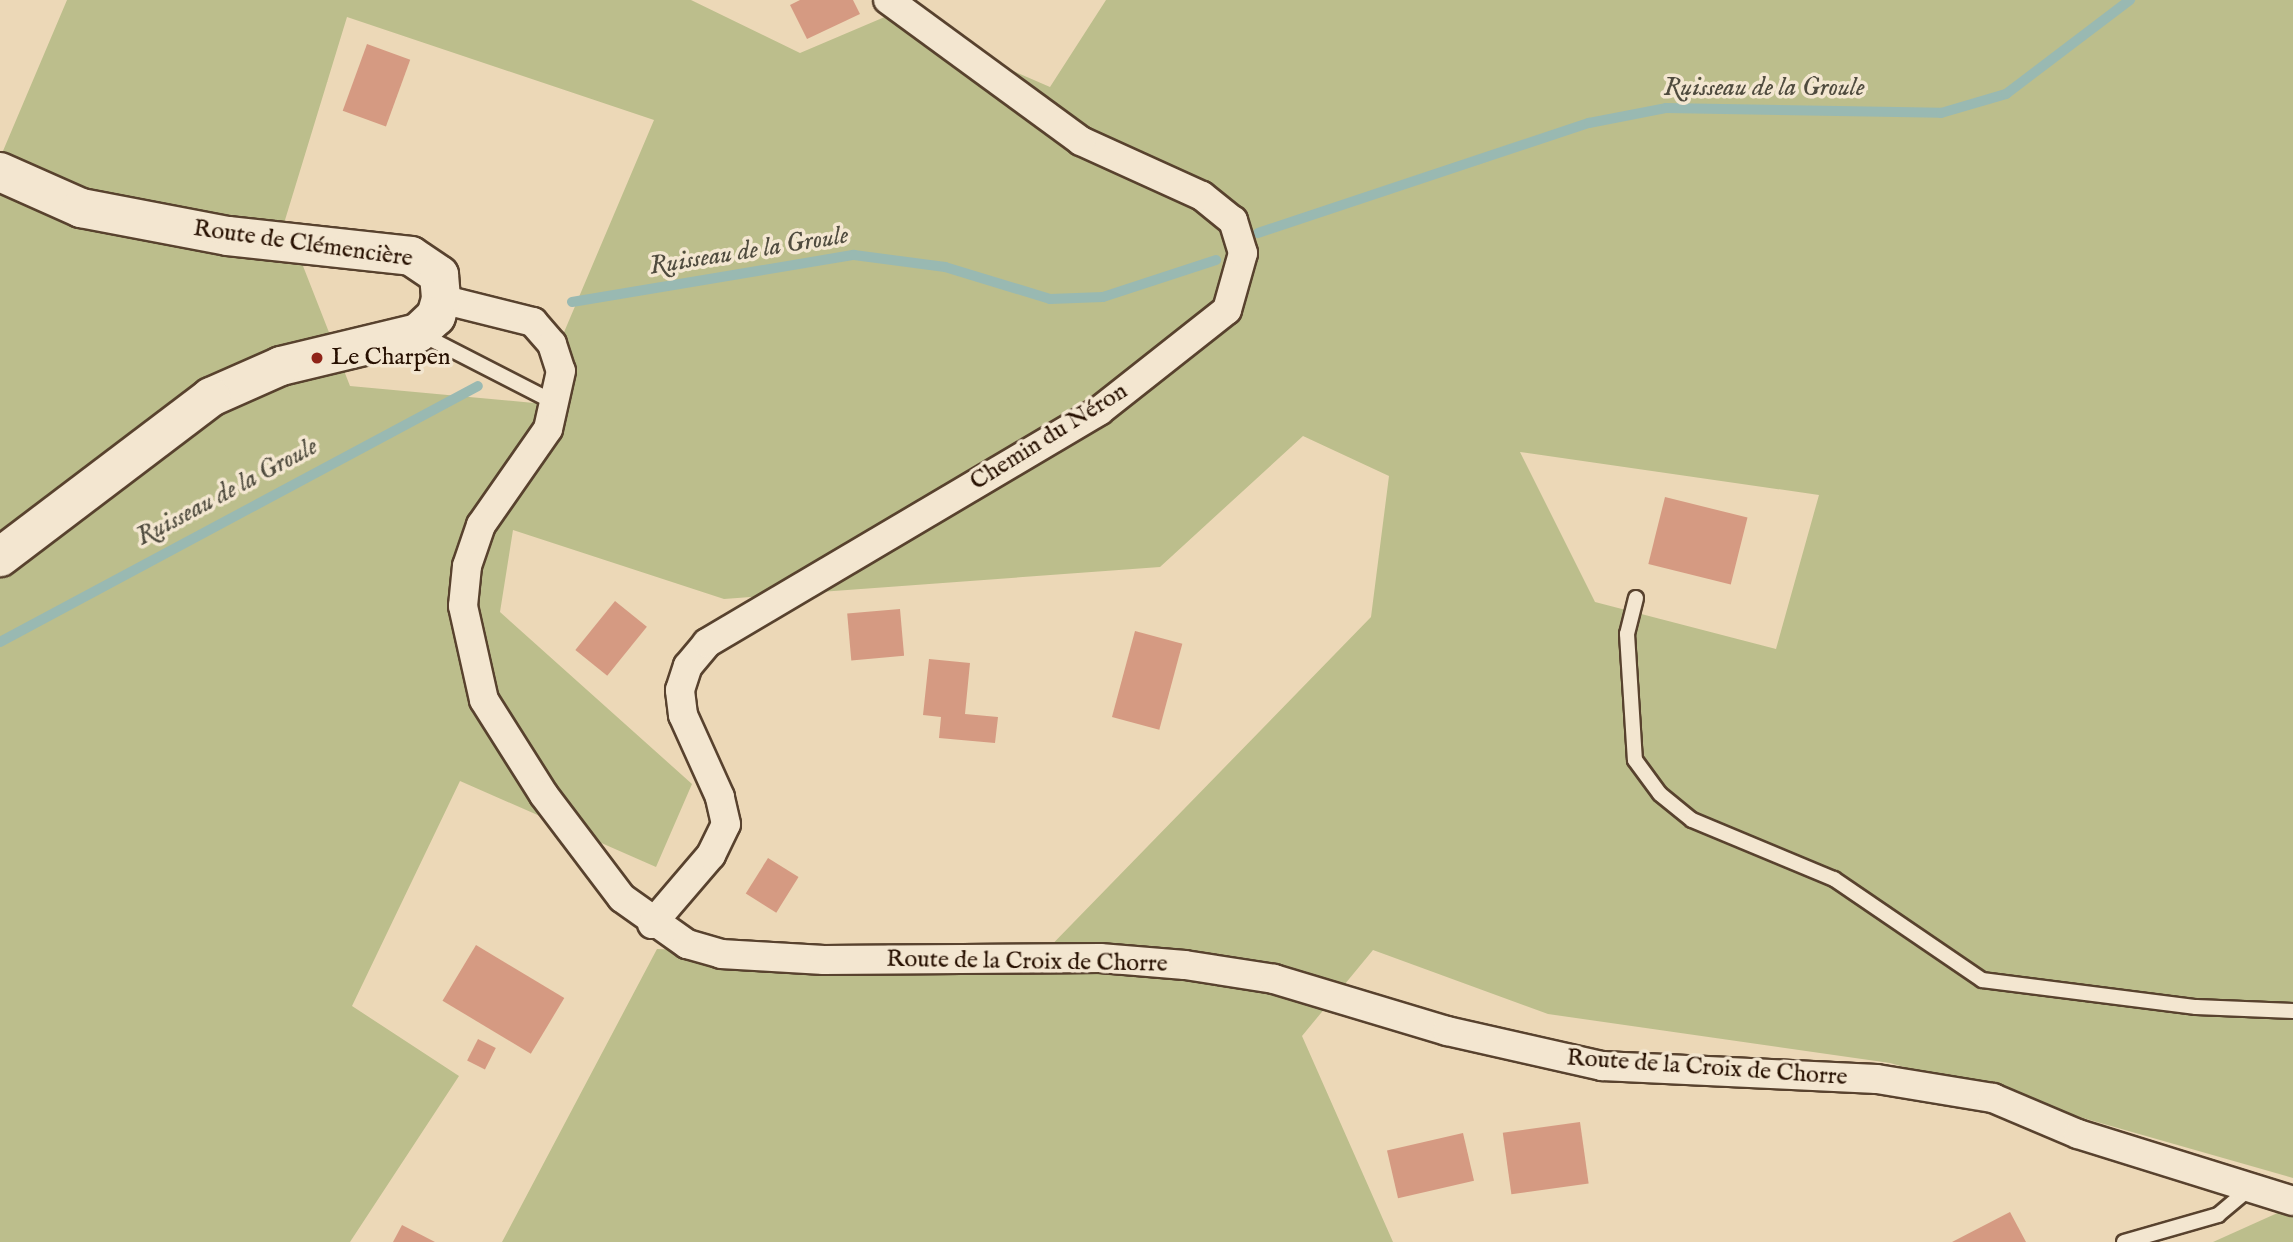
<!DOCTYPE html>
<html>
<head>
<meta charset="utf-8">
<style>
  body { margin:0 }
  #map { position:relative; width:2293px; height:1242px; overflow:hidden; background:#ecd8b7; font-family:"IM FELL English",serif }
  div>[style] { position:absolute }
  .green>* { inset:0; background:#bcbe8c }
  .stream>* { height:10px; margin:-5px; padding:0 5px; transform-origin:5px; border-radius:5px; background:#99b9b2 }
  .building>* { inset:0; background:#d59a82; transform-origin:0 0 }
  .roads { filter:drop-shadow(2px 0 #58422e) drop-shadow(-2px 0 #58422e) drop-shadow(0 2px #58422e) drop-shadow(0 -2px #58422e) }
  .lane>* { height:14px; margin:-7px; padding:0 7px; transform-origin:7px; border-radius:7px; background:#f3e6d0 }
  .street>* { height:28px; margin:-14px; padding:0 14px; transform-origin:14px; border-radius:14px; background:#f3e6d0 }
  .secondary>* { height:38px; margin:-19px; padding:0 19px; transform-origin:19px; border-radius:19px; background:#f3e6d0 }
  .dots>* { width:19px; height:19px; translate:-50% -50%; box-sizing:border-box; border:4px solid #f3e6d0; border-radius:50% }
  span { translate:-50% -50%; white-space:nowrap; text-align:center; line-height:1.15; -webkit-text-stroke:7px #f3e6d0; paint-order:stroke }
  .street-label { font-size:24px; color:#271000 }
  .poi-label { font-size:24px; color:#271000 }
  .left { translate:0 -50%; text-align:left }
  .water-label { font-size:26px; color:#4f4b3e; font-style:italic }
</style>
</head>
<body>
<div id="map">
  <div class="green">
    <div style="clip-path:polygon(evenodd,67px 0,691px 0,800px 53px,887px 16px,1050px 87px,1106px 0,2293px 0,2293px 1178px,1890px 1063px,1548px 1014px,1373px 950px,1302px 1036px,1393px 1242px,502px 1242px,657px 949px,1035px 962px,1371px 617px,1389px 476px,1303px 436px,1160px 567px,724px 599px,513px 530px,500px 612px,692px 784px,656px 867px,460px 781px,352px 1006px,459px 1076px,350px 1242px,0 1242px,0 158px,67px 0,347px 17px,654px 120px,534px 403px,350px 386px,285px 220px,347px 17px,67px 0,1520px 452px,1819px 495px,1776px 649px,1595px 602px,1520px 452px)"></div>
    <div style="clip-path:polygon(2293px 1206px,2293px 1242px,2213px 1242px)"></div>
  </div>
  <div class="stream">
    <div style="left:1258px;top:233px;width:349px;rotate:-18.4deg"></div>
    <div style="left:1589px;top:123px;width:78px;rotate:-11deg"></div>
    <div style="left:1666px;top:108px;width:275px;rotate:1deg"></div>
    <div style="left:1941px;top:113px;width:68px;rotate:-16.3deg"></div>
    <div style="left:2006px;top:94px;width:156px;rotate:-37.2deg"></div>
    <div style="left:572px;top:302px;width:286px;rotate:-9.5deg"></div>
    <div style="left:854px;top:255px;width:92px;rotate:7.5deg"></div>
    <div style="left:945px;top:267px;width:110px;rotate:16.9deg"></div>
    <div style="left:1050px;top:299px;width:53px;rotate:-2.2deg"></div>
    <div style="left:1103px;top:297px;width:119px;rotate:-18.1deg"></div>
    <div style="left:0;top:642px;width:542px;rotate:-28.17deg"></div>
  </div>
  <div class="building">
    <div style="clip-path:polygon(800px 0,853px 0,860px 14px,807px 39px,790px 5px)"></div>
    <div style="left:367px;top:44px;width:46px;height:71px;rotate:20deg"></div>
    <div style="left:1665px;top:497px;width:85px;height:69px;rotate:14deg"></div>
    <div style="left:615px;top:601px;width:41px;height:63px;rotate:39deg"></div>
    <div style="left:900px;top:609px;width:47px;height:53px;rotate:85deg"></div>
    <div style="left:1135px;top:631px;width:49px;height:89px;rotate:15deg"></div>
    <div style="clip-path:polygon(929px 659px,970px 663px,965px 714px,998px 717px,995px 743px,939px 738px,941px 717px,923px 715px)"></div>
    <div style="left:768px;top:858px;width:36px;height:42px;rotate:32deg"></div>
    <div style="left:476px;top:945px;width:103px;height:65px;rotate:31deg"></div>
    <div style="left:478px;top:1039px;width:20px;height:24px;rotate:27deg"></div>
    <div style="left:1580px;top:1122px;width:62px;height:78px;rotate:82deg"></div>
    <div style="left:1463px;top:1133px;width:49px;height:78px;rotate:77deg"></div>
    <div style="clip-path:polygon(2010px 1212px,2026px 1242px,1952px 1242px)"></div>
    <div style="clip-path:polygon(402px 1225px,435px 1242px,393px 1242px)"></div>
  </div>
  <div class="roads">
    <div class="lane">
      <div style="left:419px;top:333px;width:155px;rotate:27.2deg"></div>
      <div style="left:1636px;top:598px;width:37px;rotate:104deg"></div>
      <div style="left:1627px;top:634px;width:126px;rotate:86.4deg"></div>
      <div style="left:1635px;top:760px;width:42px;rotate:53.7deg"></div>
      <div style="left:1660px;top:794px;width:41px;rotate:39.1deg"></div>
      <div style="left:1692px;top:820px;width:154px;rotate:22.6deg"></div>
      <div style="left:1834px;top:879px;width:179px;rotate:34.3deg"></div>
      <div style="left:1982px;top:980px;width:216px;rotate:7.2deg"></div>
      <div style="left:2196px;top:1007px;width:97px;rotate:2.4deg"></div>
      <div style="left:2124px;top:1242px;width:98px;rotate:-16deg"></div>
      <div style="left:2218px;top:1215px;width:39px;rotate:-40deg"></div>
    </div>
    <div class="street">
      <div style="left:441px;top:299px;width:95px;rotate:14deg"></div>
      <div style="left:533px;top:322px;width:29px;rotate:49deg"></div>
      <div style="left:552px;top:344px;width:28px;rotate:72deg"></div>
      <div style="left:561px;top:371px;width:59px;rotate:102.6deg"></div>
      <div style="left:548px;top:429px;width:117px;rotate:124.9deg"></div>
      <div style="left:481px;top:525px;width:43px;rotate:108.9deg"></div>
      <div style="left:467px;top:566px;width:40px;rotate:95.7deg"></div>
      <div style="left:463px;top:606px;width:96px;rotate:77.4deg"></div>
      <div style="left:484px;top:700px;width:112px;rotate:57.7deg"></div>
      <div style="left:544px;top:795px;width:129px;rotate:52.9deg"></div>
      <div style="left:622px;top:898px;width:80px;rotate:35.3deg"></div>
      <div style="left:687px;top:944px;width:35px;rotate:16deg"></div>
      <div style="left:721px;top:954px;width:103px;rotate:3.3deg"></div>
      <div style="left:824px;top:960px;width:276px;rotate:-0.4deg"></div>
      <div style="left:1100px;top:958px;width:85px;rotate:4.7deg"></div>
      <div style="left:1185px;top:965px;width:90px;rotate:8.9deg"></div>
      <div style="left:1274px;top:979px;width:181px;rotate:16.7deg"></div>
      <div style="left:1447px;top:1031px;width:159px;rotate:12.7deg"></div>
      <div style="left:1602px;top:1066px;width:275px;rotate:2.7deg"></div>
      <div style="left:1877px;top:1079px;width:118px;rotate:9.3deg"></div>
      <div style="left:1993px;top:1098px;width:92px;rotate:23deg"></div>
      <div style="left:2078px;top:1134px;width:225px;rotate:17.3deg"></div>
      <div style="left:652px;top:924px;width:91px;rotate:-49.5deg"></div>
      <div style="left:711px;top:855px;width:34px;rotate:-64deg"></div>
      <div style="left:726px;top:824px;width:28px;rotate:-103deg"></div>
      <div style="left:720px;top:797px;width:90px;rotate:-114.3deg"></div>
      <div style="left:683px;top:715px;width:25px;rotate:-97deg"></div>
      <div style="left:680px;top:690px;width:25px;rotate:-72deg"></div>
      <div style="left:688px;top:666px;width:30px;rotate:-50deg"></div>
      <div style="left:707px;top:643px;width:456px;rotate:-30.6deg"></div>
      <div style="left:1099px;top:411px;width:163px;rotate:-38.3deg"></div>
      <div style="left:1227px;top:310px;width:59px;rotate:-74.3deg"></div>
      <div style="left:1243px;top:253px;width:34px;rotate:-107deg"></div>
      <div style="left:1233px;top:221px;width:40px;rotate:-141deg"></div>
      <div style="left:1202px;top:196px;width:133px;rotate:-155.6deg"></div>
      <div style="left:1081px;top:141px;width:239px;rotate:-143.8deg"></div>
    </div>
    <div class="secondary">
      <div style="left:0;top:172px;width:89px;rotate:24deg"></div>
      <div style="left:81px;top:208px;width:150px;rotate:10.8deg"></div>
      <div style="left:228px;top:236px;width:184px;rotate:6.2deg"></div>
      <div style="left:411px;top:256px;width:34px;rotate:34deg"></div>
      <div style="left:439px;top:275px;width:24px;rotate:85deg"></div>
      <div style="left:441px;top:299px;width:18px;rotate:106deg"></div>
      <div style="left:436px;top:316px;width:25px;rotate:137deg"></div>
      <div style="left:418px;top:333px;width:141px;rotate:166.5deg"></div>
      <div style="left:281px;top:366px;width:77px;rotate:156.1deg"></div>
      <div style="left:211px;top:397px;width:265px;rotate:142.8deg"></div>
    </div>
  </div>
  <div class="dots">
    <div style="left:317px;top:358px;background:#8f2418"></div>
  </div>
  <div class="street-label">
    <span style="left:303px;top:244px;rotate:8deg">Route de Clémencière</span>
    <span style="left:1049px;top:437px;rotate:-32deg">Chemin du Néron</span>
    <span style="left:1027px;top:962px;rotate:1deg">Route de la Croix de Chorre</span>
    <span style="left:1707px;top:1068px;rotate:4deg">Route de la Croix de Chorre</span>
  </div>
  <div class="poi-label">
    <span class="left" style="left:331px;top:358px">Le Charpen</span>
  </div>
  <div class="water-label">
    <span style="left:1764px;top:88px">Ruisseau de la Groule</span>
    <span style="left:749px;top:251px;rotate:-9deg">Ruisseau de la Groule</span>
    <span style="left:227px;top:492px;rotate:-28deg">Ruisseau de la Groule</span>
  </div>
</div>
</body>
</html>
